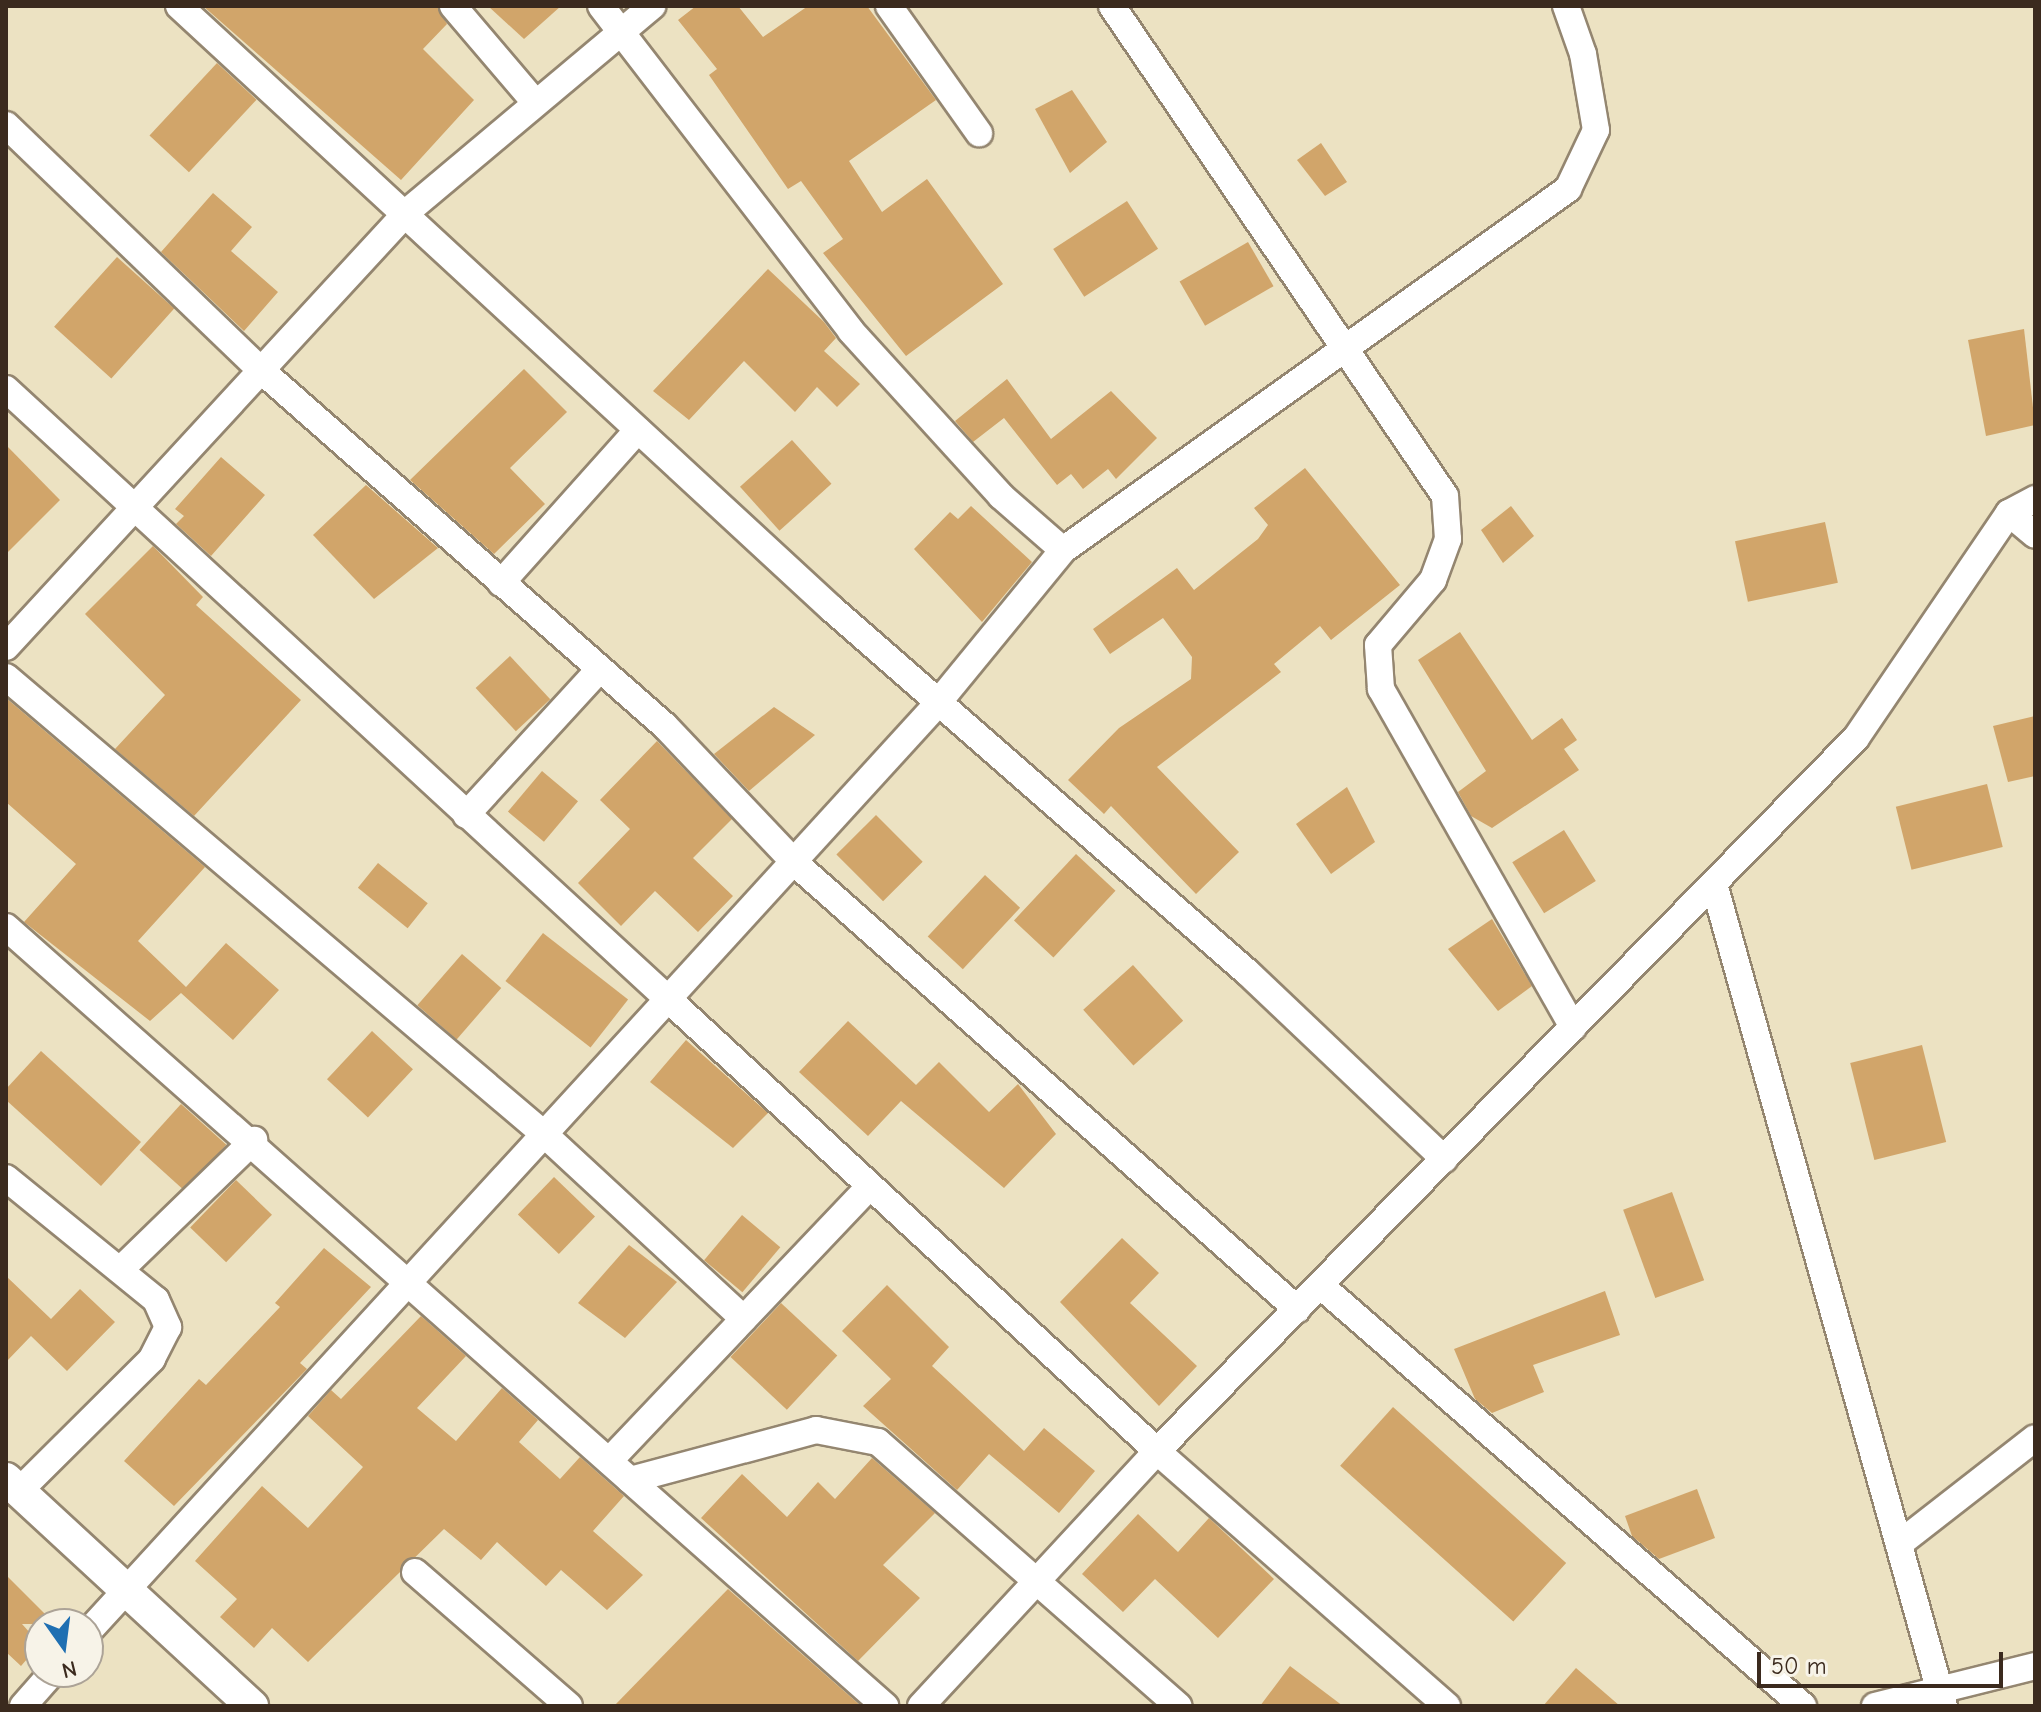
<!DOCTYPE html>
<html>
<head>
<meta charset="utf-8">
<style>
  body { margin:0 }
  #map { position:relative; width:2041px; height:1712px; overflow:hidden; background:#ece2c2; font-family:"Comic Neue",sans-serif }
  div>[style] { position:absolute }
  .building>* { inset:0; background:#d1a56a; transform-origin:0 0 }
  .roads { filter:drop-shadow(2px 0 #948670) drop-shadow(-2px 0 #948670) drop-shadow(0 2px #948670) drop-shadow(0 -2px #948670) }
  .minor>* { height:26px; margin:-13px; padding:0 13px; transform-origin:13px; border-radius:13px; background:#fff }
  .tertiary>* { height:32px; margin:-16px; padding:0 16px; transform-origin:16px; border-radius:16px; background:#fff }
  span { translate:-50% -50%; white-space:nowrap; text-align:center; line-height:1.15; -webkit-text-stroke:6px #f7f3e8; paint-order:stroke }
  .frame { position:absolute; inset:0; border:8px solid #3b2a1e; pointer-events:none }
  .north { position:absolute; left:24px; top:1608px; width:80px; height:80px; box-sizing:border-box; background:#f7f3e8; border:2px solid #aca397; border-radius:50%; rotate:166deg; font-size:22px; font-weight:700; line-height:32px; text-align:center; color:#3b2a1e }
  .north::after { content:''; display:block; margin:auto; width:28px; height:36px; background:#1f6fb2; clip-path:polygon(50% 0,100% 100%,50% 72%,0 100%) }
  .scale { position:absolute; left:1757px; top:1652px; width:246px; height:36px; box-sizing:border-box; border:4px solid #3b2a1e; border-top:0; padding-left:10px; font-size:24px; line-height:28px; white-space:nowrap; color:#3b2a1e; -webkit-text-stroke:6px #f7f3e8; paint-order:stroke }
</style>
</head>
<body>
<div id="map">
  <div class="building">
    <div style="clip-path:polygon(203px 6px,437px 6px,447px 24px,423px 49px,474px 100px,401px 180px)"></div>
    <div style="clip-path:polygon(488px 6px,561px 6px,524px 39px)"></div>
    <div style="clip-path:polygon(696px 6px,738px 6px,763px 37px,808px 6px,867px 6px,936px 100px,849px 161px,882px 212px,927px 179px,1003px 284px,906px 356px,823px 253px,843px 239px,801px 181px,788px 189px,709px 75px,717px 69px,678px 20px)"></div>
    <div style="left:217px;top:63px;width:54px;height:99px;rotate:43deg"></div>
    <div style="clip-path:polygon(1072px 90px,1107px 142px,1070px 173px,1035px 109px)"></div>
    <div style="clip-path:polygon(1321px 143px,1347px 182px,1325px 196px,1297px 160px)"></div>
    <div style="clip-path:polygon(213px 193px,252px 227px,231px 251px,278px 292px,244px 331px,161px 252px)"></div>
    <div style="left:1127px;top:201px;width:57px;height:88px;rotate:57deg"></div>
    <div style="left:1248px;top:242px;width:51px;height:79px;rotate:60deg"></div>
    <div style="left:117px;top:257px;width:77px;height:94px;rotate:42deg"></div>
    <div style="clip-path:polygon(768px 269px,824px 322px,836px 338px,824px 351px,860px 384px,837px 407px,817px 387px,795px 412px,744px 361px,689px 420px,653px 391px)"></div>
    <div style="clip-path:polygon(2024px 329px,2035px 425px,1986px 436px,1968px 340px)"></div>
    <div style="clip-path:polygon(524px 369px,567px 412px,510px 468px,545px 504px,494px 554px,410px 480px)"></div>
    <div style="clip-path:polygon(1007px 379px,1051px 439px,1111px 391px,1157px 438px,1116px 479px,1108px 469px,1083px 489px,1071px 474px,1057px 485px,1004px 418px,973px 442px,955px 421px)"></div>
    <div style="left:792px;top:440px;width:59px;height:70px;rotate:48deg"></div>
    <div style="clip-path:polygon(6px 445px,60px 500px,6px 554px)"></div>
    <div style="clip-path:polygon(221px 457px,265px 495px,211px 556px,176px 524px,184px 516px,175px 509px)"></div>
    <div style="clip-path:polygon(1305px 468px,1400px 585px,1331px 640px,1320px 626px,1274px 664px,1281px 672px,1157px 767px,1239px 852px,1196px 894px,1111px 806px,1104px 814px,1068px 780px,1119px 728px,1191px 679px,1192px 657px,1163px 618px,1110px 654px,1093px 629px,1177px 568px,1194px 590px,1258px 539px,1268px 525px,1254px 508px)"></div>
    <div style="clip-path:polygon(366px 485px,438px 548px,374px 599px,313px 535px)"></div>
    <div style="clip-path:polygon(971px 506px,1032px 562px,982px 622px,914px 549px,950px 512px,958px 519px)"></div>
    <div style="clip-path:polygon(1511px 506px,1534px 536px,1503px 563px,1481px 530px)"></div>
    <div style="left:1825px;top:522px;width:62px;height:92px;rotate:78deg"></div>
    <div style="clip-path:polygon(153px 546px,203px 597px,196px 605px,301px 700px,194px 816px,115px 749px,165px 695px,85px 614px)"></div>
    <div style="clip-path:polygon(1460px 632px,1532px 740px,1562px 718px,1577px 740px,1564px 749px,1579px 770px,1492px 828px,1471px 816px,1458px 792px,1486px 771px,1418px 660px)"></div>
    <div style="left:510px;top:656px;width:59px;height:47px;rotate:47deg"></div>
    <div style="clip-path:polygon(6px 698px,205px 867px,138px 941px,186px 987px,226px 943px,279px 990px,233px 1040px,181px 993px,150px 1021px,24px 922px,76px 864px,6px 802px)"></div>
    <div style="clip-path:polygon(774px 707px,815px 735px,749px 791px,714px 754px)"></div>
    <div style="clip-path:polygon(2035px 716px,2035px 776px,2008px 782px,1993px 726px)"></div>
    <div style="clip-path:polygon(657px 741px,732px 819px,693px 858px,733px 896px,698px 932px,655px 891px,621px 926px,578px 883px,630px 829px,600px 800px)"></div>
    <div style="left:542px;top:771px;width:47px;height:53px;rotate:40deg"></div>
    <div style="left:1987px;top:784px;width:65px;height:94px;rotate:76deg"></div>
    <div style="clip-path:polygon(1347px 787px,1375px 842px,1331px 874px,1296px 824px)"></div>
    <div style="left:876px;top:815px;width:66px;height:56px;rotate:45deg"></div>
    <div style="left:1564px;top:830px;width:60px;height:61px;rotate:58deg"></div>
    <div style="left:1076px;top:854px;width:54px;height:91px;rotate:43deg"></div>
    <div style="left:378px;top:863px;width:64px;height:32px;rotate:39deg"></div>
    <div style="left:985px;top:875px;width:48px;height:84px;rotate:43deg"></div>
    <div style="clip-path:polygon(1492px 919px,1532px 986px,1498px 1011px,1448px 949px)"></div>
    <div style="left:543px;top:933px;width:108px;height:61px;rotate:38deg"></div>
    <div style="left:462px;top:954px;width:52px;height:68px;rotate:41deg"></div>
    <div style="left:1133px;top:965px;width:75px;height:67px;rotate:48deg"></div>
    <div style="clip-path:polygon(848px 1021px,916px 1085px,939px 1062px,989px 1112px,1018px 1084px,1056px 1134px,1004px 1188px,901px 1101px,868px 1136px,799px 1072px)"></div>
    <div style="left:372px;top:1031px;width:56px;height:66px;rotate:43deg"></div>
    <div style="clip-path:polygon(686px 1040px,768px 1113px,733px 1148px,650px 1082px)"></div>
    <div style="left:1922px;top:1045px;width:100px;height:74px;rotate:76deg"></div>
    <div style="clip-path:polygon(41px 1051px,141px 1142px,101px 1186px,6px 1100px,6px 1089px)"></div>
    <div style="left:181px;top:1104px;width:61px;height:62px;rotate:42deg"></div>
    <div style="left:554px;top:1177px;width:57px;height:52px;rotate:44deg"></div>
    <div style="left:236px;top:1180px;width:50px;height:66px;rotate:44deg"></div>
    <div style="left:1672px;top:1192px;width:94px;height:52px;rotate:70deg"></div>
    <div style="left:742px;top:1215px;width:50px;height:59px;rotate:40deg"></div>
    <div style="clip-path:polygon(1122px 1238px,1159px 1273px,1130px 1303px,1197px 1366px,1159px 1406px,1060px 1302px)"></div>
    <div style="clip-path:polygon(629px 1245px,677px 1282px,625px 1338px,578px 1303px)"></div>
    <div style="clip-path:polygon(324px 1248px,371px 1287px,300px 1363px,307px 1369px,174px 1506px,124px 1461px,199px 1379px,206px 1385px,280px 1307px,275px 1303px)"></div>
    <div style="clip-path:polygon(6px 1276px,51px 1319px,80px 1289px,115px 1322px,67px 1371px,31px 1336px,6px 1362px)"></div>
    <div style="clip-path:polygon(887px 1285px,949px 1347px,932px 1366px,1024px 1451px,1044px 1428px,1095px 1471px,1059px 1513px,989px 1454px,957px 1490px,863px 1406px,891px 1379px,842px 1331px)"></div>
    <div style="clip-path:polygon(1605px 1291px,1620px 1335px,1533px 1365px,1544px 1392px,1492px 1413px,1475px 1399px,1454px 1349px)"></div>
    <div style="left:781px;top:1303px;width:77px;height:74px;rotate:43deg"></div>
    <div style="clip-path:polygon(421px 1316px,466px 1356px,417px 1408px,456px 1441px,502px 1388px,538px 1420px,519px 1442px,560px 1479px,580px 1457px,624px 1496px,593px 1531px,643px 1575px,607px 1610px,561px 1570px,546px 1586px,497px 1542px,481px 1560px,444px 1529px,308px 1662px,272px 1628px,254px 1648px,220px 1617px,237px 1599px,195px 1561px,262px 1486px,308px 1528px,363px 1467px,308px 1416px,331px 1390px,341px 1399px)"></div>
    <div style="left:1393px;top:1407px;width:233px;height:79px;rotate:42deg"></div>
    <div style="clip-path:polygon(872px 1458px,935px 1513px,883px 1565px,920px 1598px,858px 1661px,701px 1518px,742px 1474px,787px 1517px,818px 1482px,835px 1499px)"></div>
    <div style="clip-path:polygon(1697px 1489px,1715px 1538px,1659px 1559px,1632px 1536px,1625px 1516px)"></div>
    <div style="clip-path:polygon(1138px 1514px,1178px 1552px,1209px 1518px,1274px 1579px,1218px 1638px,1155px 1579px,1123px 1612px,1082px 1574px)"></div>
    <div style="clip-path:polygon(6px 1575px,55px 1624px,22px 1624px,40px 1644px,21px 1666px,6px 1652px)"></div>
    <div style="clip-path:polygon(728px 1589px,861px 1706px,614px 1706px)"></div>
    <div style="clip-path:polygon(1290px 1666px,1343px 1706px,1260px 1706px)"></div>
    <div style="clip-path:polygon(1576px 1668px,1620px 1706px,1543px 1706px)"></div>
  </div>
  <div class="roads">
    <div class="minor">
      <div style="left:179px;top:6px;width:889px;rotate:42.72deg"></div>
      <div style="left:832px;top:609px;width:551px;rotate:41.18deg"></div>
      <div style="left:1247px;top:972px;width:272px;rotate:43.5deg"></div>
      <div style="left:453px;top:6px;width:123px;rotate:49.6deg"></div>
      <div style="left:601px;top:6px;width:410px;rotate:52.4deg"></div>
      <div style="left:851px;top:331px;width:223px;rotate:47.7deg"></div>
      <div style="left:1001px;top:496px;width:82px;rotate:41.1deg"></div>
      <div style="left:889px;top:6px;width:156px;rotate:54.7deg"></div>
      <div style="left:1112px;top:6px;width:592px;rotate:55.8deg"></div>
      <div style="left:1445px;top:496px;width:43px;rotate:86deg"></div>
      <div style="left:1448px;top:539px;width:44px;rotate:110.1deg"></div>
      <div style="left:1433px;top:580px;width:85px;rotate:130.2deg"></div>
      <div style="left:1378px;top:645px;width:44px;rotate:86.1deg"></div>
      <div style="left:1381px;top:689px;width:389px;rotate:60.4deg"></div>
      <div style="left:6px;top:125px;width:355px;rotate:43.9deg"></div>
      <div style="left:262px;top:371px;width:537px;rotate:41.38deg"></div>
      <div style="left:665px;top:726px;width:189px;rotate:46.5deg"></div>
      <div style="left:795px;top:863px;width:672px;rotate:41.62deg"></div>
      <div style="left:6px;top:389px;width:900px;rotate:42.66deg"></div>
      <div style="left:668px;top:999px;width:859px;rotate:132.5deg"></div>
      <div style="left:2009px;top:513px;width:30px;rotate:-28deg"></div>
      <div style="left:501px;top:583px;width:205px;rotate:-48.2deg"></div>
      <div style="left:6px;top:647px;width:593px;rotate:-47.32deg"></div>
      <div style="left:408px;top:211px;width:319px;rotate:-40deg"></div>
      <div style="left:6px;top:677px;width:706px;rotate:40.35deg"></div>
      <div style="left:544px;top:1134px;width:272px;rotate:42.8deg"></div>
      <div style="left:466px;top:815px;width:198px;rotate:-47.5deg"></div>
      <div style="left:1714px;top:884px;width:854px;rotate:74.37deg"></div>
      <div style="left:6px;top:927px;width:1175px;rotate:41.55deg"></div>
      <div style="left:6px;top:1178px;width:193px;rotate:39.1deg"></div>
      <div style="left:156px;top:1300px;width:30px;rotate:66deg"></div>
      <div style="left:168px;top:1327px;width:36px;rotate:117deg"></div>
      <div style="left:152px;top:1359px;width:187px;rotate:135.2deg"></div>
      <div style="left:120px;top:1270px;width:187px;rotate:-44.1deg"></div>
      <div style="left:1320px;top:1285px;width:641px;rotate:41.08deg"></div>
      <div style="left:609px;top:1461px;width:379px;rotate:-46.5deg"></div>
      <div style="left:630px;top:1480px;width:193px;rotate:-15deg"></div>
      <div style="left:816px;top:1430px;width:63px;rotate:11deg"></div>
      <div style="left:878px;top:1442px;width:400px;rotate:41.3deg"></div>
      <div style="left:1899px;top:1544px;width:172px;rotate:-37.9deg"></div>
      <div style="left:415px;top:1572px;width:204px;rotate:41deg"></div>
      <div style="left:23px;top:1706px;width:45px;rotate:-48.6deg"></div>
      <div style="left:921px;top:1706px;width:347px;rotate:-47.2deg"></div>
      <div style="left:1157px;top:1451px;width:666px;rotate:-137.25deg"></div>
      <div style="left:668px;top:999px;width:399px;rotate:-47.6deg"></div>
      <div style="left:937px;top:704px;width:199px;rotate:-50.7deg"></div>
      <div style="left:1063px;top:550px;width:621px;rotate:-35.56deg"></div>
      <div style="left:1568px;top:189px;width:65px;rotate:-64.6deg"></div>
      <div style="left:1596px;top:130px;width:77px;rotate:-99.7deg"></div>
      <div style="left:1583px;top:54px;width:51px;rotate:-109.5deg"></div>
      <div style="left:1447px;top:1706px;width:386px;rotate:-138.7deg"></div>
      <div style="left:1157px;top:1451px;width:998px;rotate:-45.57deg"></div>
      <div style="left:1856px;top:738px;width:272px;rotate:-55.8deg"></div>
      <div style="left:2009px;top:513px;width:34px;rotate:40deg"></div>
      <div style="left:1875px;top:1706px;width:165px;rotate:-14deg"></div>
    </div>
    <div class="tertiary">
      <div style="left:6px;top:1479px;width:335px;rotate:42.7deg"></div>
    </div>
  </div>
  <div class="frame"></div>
  <div class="north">N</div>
  <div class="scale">50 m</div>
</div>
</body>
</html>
